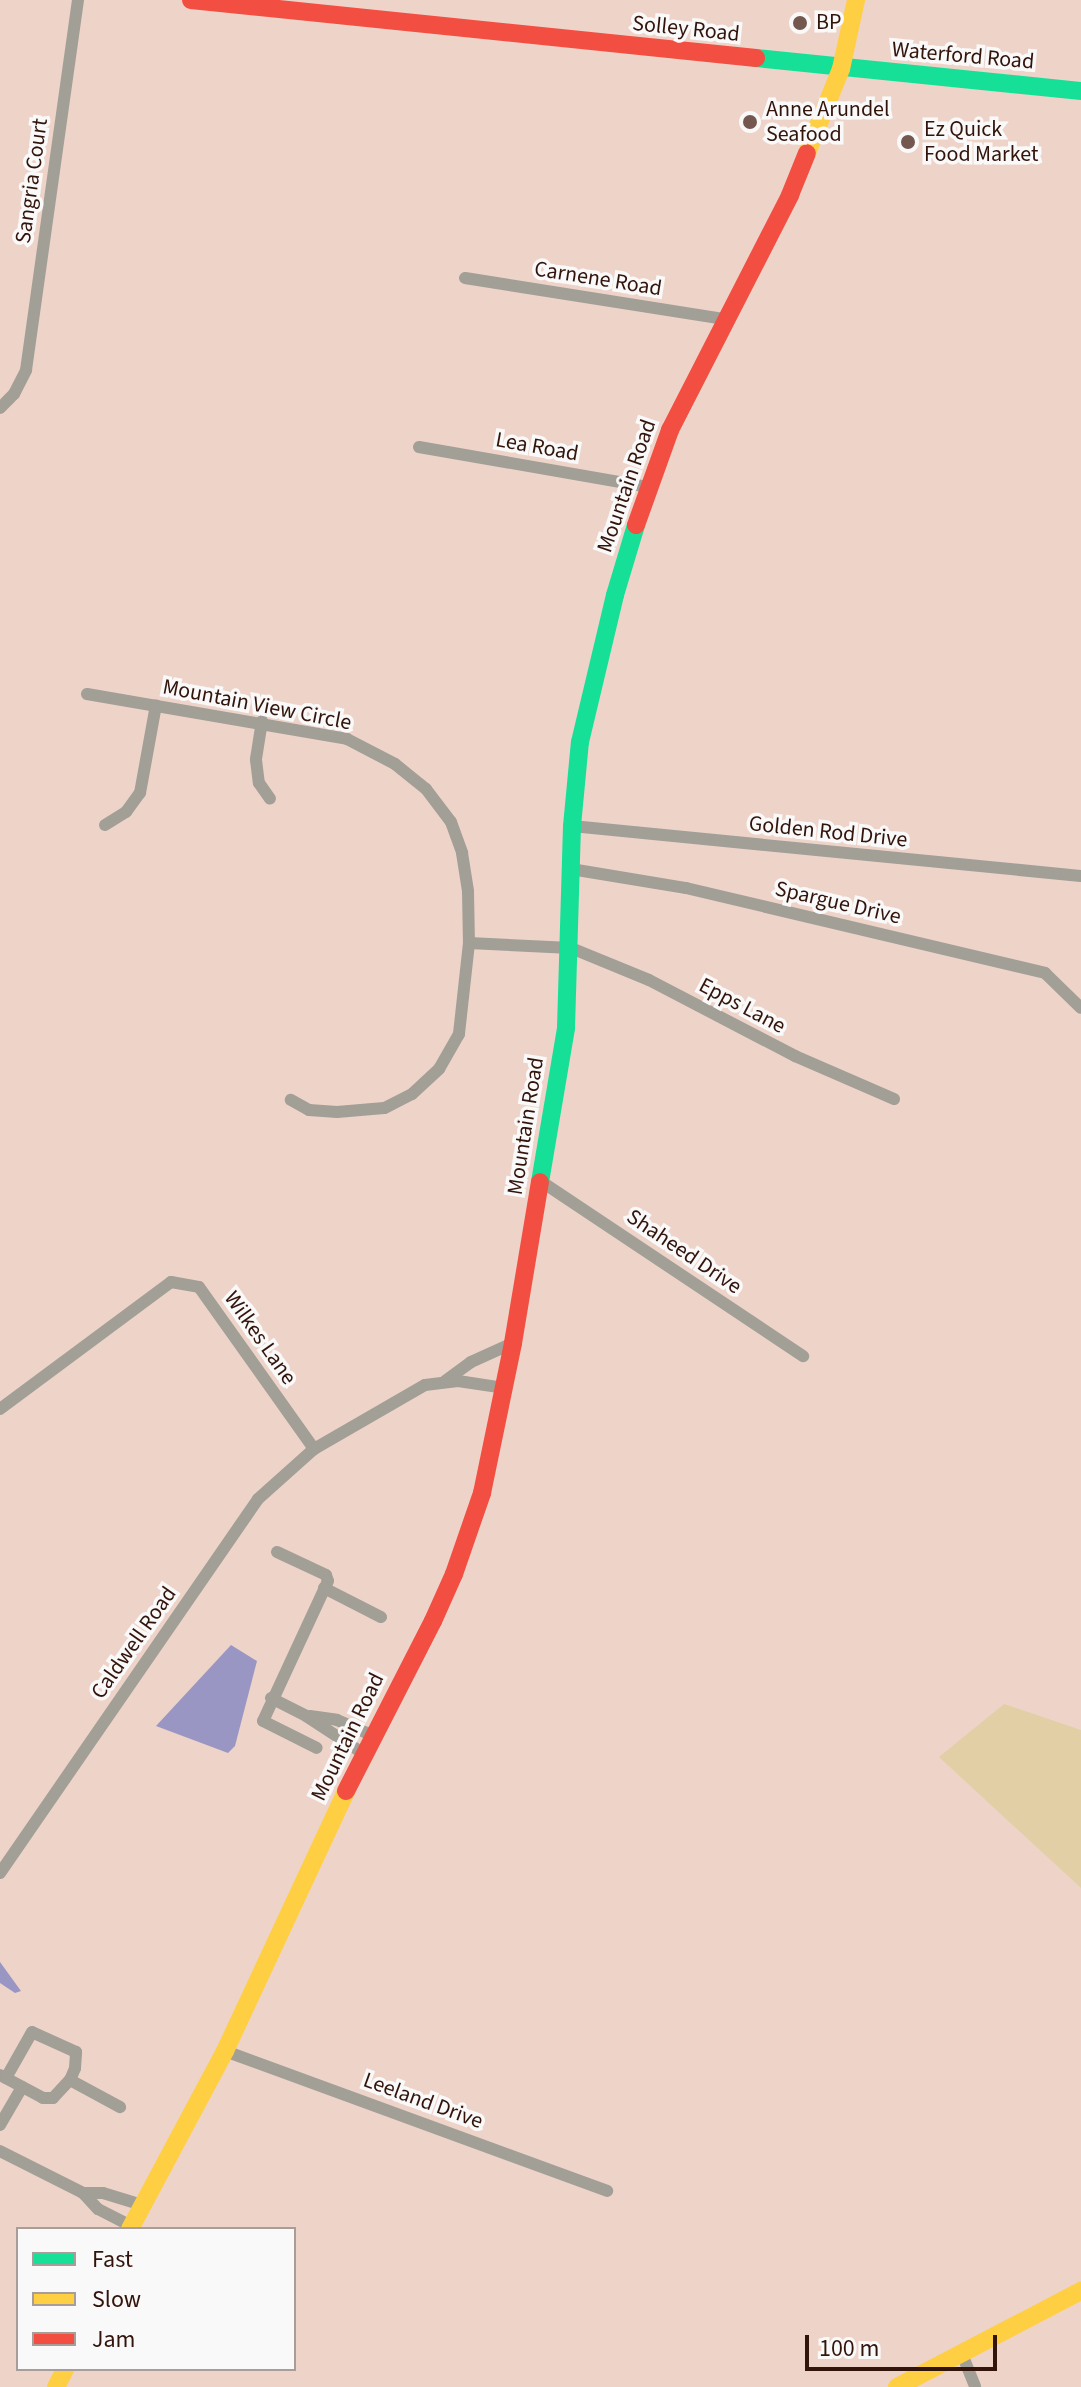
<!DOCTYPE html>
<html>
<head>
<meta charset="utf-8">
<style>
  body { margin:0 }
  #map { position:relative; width:1081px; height:2387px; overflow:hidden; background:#eed3c9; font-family:"Source Sans 3",sans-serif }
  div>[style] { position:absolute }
  .green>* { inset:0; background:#e2cfa5 }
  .water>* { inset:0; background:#9a96c3 }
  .street>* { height:12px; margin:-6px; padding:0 6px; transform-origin:6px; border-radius:6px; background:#a29f97 }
  .fast>* { height:18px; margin:-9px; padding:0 9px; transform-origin:9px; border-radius:9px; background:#16e098 }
  .slow>* { height:18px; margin:-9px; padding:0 9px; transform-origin:9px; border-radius:9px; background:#ffcf43 }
  .jam>* { height:18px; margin:-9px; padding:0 9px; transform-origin:9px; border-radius:9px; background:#f24e42 }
  .dots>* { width:22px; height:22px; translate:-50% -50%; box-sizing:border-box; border:4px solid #f9f9f9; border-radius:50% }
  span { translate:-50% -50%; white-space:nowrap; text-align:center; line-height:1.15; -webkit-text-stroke:7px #f9f9f9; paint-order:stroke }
  .poi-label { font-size:22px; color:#32140b }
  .left { translate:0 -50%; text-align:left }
  .street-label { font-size:22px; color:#32140b }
  .legend { position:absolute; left:16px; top:2227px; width:280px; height:144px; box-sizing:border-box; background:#f9f9f9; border:2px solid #a99d9a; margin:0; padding:10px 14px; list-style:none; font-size:24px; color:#32140b }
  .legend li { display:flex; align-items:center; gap:16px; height:40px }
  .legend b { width:40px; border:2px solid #a99d9a }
  .scale { position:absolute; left:805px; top:2335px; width:192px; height:36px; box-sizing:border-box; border:4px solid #32140b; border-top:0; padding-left:10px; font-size:24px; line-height:28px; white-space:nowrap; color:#32140b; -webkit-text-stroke:6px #f9f9f9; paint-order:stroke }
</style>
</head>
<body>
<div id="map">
  <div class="green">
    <div style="clip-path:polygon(1004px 1704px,1081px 1730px,1081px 1888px,939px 1757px)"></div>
  </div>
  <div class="water">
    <div style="clip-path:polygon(231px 1645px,257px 1661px,235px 1746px,228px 1753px,156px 1726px)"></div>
    <div style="clip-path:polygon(0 1962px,21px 1991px,15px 1993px,0 1983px)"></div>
  </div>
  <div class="street">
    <div style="left:465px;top:278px;width:263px;rotate:9deg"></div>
    <div style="left:0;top:408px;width:20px;rotate:-45deg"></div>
    <div style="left:14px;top:394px;width:27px;rotate:-63deg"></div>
    <div style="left:26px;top:370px;width:374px;rotate:-82deg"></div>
    <div style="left:419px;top:447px;width:232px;rotate:9.9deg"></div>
    <div style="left:87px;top:694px;width:264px;rotate:9.8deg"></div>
    <div style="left:347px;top:739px;width:54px;rotate:27.5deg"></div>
    <div style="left:395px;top:764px;width:40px;rotate:39deg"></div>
    <div style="left:426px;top:789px;width:41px;rotate:52.9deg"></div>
    <div style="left:451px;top:822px;width:33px;rotate:70deg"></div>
    <div style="left:462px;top:853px;width:39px;rotate:81deg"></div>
    <div style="left:468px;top:892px;width:51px;rotate:88.9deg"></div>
    <div style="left:469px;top:943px;width:92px;rotate:96.3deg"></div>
    <div style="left:459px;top:1034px;width:40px;rotate:119.7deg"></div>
    <div style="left:439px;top:1069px;width:37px;rotate:137deg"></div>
    <div style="left:412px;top:1094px;width:31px;rotate:153deg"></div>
    <div style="left:384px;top:1108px;width:47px;rotate:175.1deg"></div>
    <div style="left:337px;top:1112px;width:28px;rotate:-176deg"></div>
    <div style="left:309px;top:1110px;width:21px;rotate:-151deg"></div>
    <div style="left:262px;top:721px;width:39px;rotate:99deg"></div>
    <div style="left:256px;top:760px;width:23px;rotate:83deg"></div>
    <div style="left:259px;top:783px;width:19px;rotate:55deg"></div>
    <div style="left:105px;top:825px;width:25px;rotate:-32deg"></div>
    <div style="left:126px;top:812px;width:24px;rotate:-54deg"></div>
    <div style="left:140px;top:793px;width:89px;rotate:-79.7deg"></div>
    <div style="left:572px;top:826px;width:511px;rotate:5.61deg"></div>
    <div style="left:571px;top:869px;width:117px;rotate:9.4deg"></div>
    <div style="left:686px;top:888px;width:369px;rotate:13.3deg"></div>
    <div style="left:1045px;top:973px;width:50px;rotate:44.2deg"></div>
    <div style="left:469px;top:943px;width:102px;rotate:2.8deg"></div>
    <div style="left:571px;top:948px;width:84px;rotate:22.3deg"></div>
    <div style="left:649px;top:980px;width:165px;rotate:27.5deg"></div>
    <div style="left:795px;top:1056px;width:108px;rotate:23.5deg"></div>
    <div style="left:542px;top:1182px;width:314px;rotate:33.7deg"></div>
    <div style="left:445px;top:1381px;width:32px;rotate:-36deg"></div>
    <div style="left:471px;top:1362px;width:46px;rotate:-24.3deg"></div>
    <div style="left:0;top:1409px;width:213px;rotate:-36.6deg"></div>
    <div style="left:171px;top:1282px;width:28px;rotate:10deg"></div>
    <div style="left:199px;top:1287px;width:199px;rotate:54.6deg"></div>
    <div style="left:314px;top:1449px;width:128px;rotate:-30deg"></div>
    <div style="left:425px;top:1385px;width:33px;rotate:-7deg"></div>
    <div style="left:458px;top:1381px;width:48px;rotate:8.5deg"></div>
    <div style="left:277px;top:1552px;width:54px;rotate:25.1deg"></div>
    <div style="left:326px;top:1575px;width:6px;rotate:72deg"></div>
    <div style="left:328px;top:1581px;width:154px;rotate:114.9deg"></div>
    <div style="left:263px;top:1721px;width:60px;rotate:26.6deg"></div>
    <div style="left:324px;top:1588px;width:64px;rotate:27deg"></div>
    <div style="left:271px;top:1698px;width:39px;rotate:27deg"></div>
    <div style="left:306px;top:1716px;width:69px;rotate:33.2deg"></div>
    <div style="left:310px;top:1716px;width:27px;rotate:8deg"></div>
    <div style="left:337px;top:1720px;width:40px;rotate:23.4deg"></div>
    <div style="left:0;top:1873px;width:454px;rotate:-55.4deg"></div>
    <div style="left:258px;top:1499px;width:75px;rotate:-41.8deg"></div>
    <div style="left:225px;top:2051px;width:407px;rotate:20.1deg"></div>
    <div style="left:0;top:2075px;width:49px;rotate:28.1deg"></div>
    <div style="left:43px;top:2098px;width:10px"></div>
    <div style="left:53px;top:2098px;width:25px;rotate:-47deg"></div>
    <div style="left:70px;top:2080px;width:13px;rotate:-67deg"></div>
    <div style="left:75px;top:2068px;width:16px;rotate:-86deg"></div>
    <div style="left:76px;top:2052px;width:48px;rotate:-155.6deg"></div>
    <div style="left:32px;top:2032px;width:53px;rotate:119.5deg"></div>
    <div style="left:70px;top:2080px;width:57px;rotate:28.4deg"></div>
    <div style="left:0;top:2125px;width:44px;rotate:-59.9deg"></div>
    <div style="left:0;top:2151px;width:93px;rotate:26.8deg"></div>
    <div style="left:83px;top:2193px;width:20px"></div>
    <div style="left:103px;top:2193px;width:41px;rotate:17.1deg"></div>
    <div style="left:83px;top:2193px;width:22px;rotate:47deg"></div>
    <div style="left:98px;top:2209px;width:37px;rotate:27deg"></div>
    <div style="left:962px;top:2354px;width:35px;rotate:68deg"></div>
  </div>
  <div class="fast">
    <div style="left:756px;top:58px;width:327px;rotate:5.8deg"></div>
    <div style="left:540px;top:1182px;width:156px;rotate:-80.4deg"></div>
    <div style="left:566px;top:1028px;width:202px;rotate:-88.3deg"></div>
    <div style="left:572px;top:826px;width:84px;rotate:-84.6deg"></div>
    <div style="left:580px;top:742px;width:151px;rotate:-76.6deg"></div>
    <div style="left:615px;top:595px;width:73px;rotate:-73.3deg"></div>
  </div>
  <div class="slow">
    <div style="left:807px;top:153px;width:91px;rotate:-68deg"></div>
    <div style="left:841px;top:69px;width:71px;rotate:-77.7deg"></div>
    <div style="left:130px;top:2229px;width:202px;rotate:-61.9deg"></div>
    <div style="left:225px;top:2051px;width:287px;rotate:-65deg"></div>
    <div style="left:56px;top:2387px;width:20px;rotate:-63deg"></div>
    <div style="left:897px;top:2387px;width:208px;rotate:-27.6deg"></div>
  </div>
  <div class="jam">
    <div style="left:191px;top:0;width:568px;rotate:5.86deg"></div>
    <div style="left:636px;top:525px;width:101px;rotate:-70.3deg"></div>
    <div style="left:670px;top:430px;width:264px;rotate:-62.9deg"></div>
    <div style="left:790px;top:195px;width:45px;rotate:-68deg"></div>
    <div style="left:346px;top:1791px;width:191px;rotate:-62.9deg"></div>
    <div style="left:433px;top:1621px;width:51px;rotate:-65.9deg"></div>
    <div style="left:454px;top:1574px;width:86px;rotate:-70.9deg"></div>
    <div style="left:482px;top:1493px;width:153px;rotate:-78.3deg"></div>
    <div style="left:513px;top:1343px;width:163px;rotate:-80.5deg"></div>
  </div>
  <div class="dots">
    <div style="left:800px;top:23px;background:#74574e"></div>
    <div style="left:750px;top:122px;background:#74574e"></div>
    <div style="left:908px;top:142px;background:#74574e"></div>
  </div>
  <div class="poi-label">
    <span class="left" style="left:816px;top:23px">BP</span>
    <span class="left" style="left:766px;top:122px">Anne Arundel<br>Seafood</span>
    <span class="left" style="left:924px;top:142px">Ez Quick<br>Food Market</span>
  </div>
  <div class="street-label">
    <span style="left:686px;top:29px;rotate:6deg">Solley Road</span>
    <span style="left:963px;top:56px;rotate:5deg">Waterford Road</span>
    <span style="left:32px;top:181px;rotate:-82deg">Sangria Court</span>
    <span style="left:598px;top:279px;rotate:9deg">Carnene Road</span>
    <span style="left:537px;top:447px;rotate:10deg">Lea Road</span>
    <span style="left:627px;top:486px;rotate:-71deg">Mountain Road</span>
    <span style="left:257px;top:705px;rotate:11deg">Mountain View Circle</span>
    <span style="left:828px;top:832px;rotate:6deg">Golden Rod Drive</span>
    <span style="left:838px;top:903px;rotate:13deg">Spargue Drive</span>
    <span style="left:742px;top:1006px;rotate:28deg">Epps Lane</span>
    <span style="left:526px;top:1126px;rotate:-81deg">Mountain Road</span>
    <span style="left:684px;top:1252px;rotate:34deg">Shaheed Drive</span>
    <span style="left:260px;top:1338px;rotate:55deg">Wilkes Lane</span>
    <span style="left:134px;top:1643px;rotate:-55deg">Caldwell Road</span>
    <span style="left:348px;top:1737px;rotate:-64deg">Mountain Road</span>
    <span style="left:423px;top:2101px;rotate:20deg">Leeland Drive</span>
  </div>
  <ul class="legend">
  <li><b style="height:10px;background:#16e098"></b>Fast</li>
  <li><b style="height:10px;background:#ffcf43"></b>Slow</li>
  <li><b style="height:10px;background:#f24e42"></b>Jam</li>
  </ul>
  <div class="scale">100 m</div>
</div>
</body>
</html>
